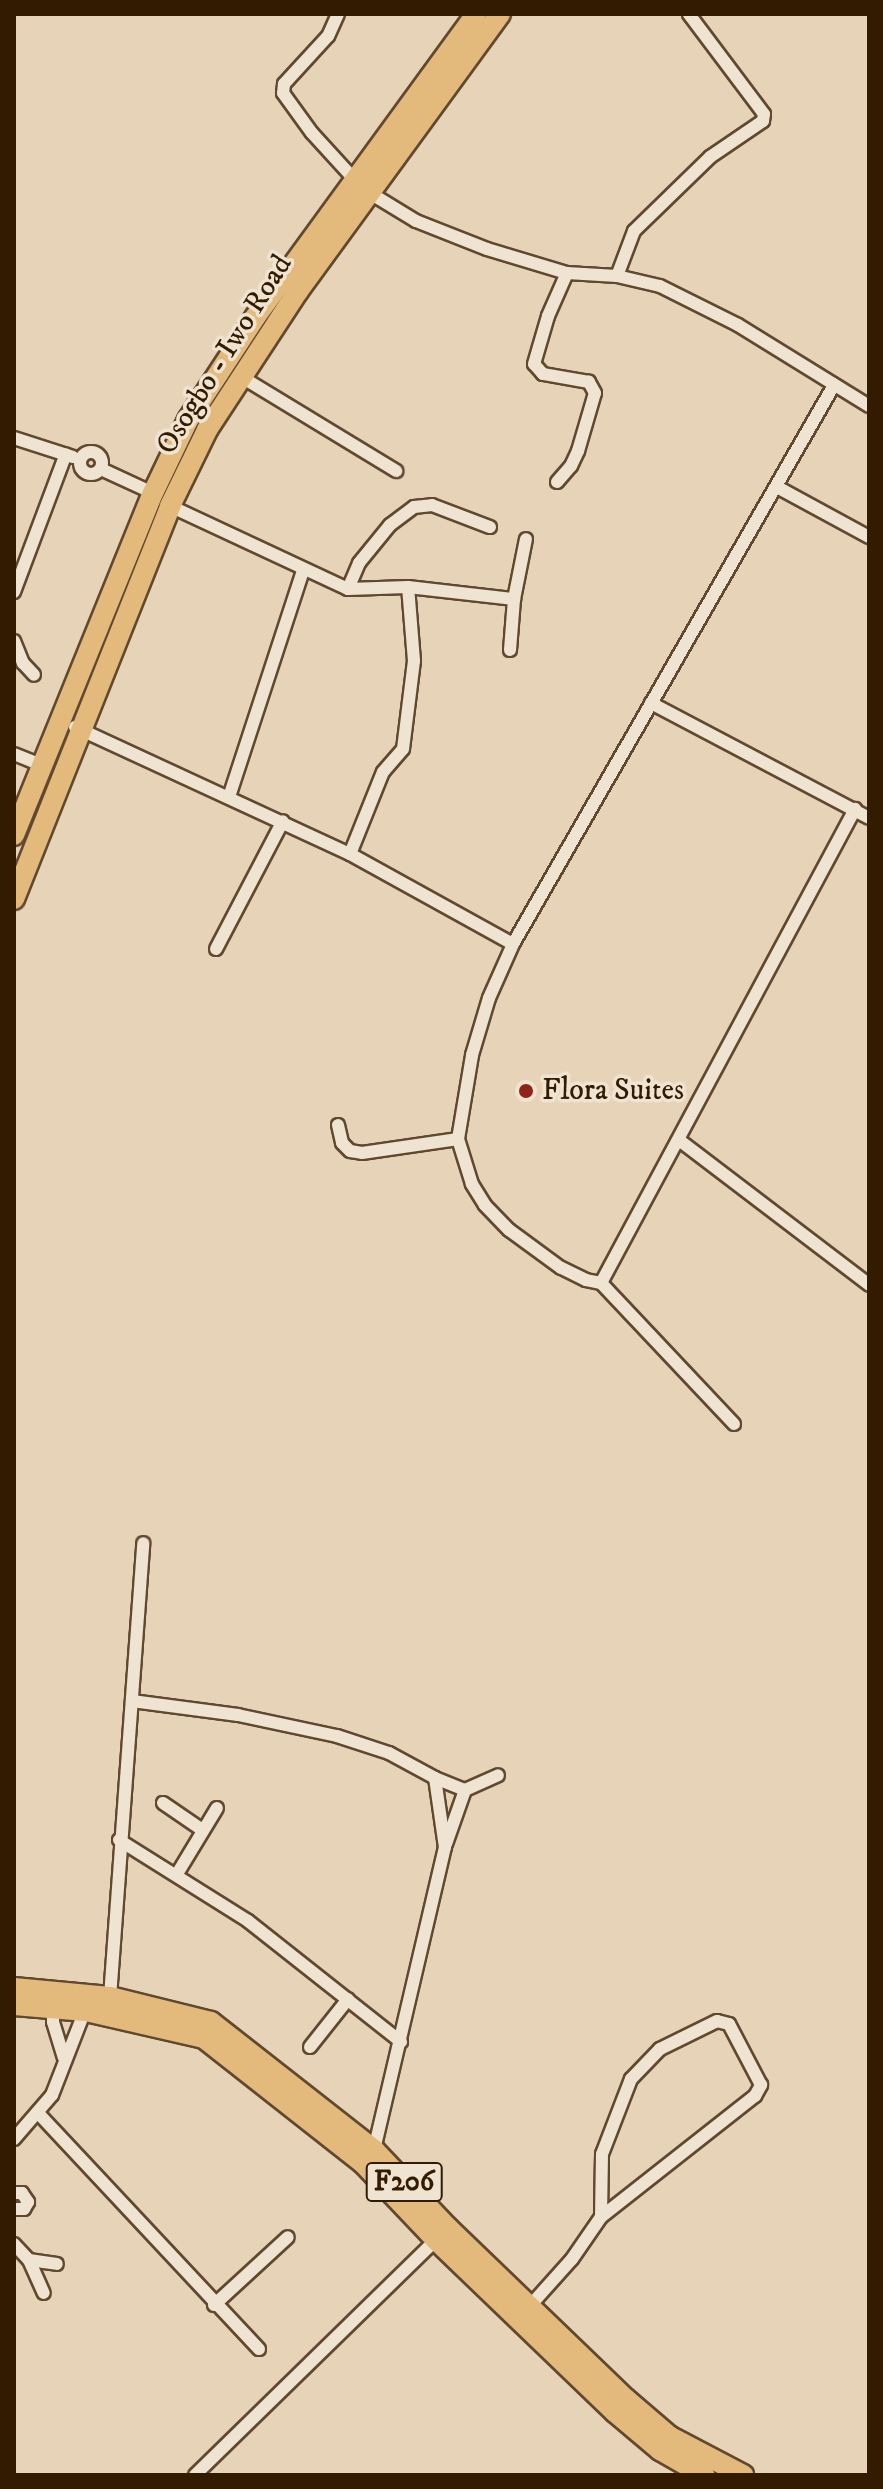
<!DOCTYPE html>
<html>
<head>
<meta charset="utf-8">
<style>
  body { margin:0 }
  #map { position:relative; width:883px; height:2489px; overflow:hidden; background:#e7d4b8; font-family:"IM FELL DW Pica",serif }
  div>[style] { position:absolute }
  .roads { filter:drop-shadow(2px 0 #60492f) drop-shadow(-2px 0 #60492f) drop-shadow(0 2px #60492f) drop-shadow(0 -2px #60492f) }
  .street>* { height:12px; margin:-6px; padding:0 6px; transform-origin:6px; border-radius:6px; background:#efe3d1 }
  .street>.ring { margin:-6px; padding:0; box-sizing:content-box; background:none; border:12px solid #efe3d1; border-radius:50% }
  .primary>* { height:20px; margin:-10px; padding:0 10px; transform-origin:10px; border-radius:10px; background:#e4ba7c }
  .dots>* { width:22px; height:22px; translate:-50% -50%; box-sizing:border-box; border:4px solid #efe3d1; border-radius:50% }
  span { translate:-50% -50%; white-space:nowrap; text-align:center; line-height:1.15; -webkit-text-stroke:7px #efe3d1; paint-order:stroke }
  .shield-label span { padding:2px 6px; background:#efe3d1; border:2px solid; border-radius:6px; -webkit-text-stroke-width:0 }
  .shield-label { font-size:28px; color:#331b01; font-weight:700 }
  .street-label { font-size:30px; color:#331b01 }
  .poi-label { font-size:30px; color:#331b01 }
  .left { translate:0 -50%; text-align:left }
  .frame { position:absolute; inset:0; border:16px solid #331b01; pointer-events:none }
</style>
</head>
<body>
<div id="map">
  <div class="roads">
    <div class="street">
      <div style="left:338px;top:14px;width:24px;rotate:114deg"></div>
      <div style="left:328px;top:36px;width:65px;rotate:132.5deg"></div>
      <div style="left:284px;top:84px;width:9px;rotate:96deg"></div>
      <div style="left:283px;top:93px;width:49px;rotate:54.1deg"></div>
      <div style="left:312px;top:133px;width:62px;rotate:47.6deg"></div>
      <div style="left:370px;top:193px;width:54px;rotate:31.3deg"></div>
      <div style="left:416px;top:221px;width:76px;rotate:21.5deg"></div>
      <div style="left:487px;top:249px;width:84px;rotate:16.7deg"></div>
      <div style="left:567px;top:273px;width:50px;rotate:3.4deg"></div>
      <div style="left:617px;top:276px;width:44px;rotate:13.1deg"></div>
      <div style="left:660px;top:286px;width:87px;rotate:26.6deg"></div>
      <div style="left:738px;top:325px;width:154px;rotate:31.7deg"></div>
      <div style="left:617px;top:276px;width:48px;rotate:-69.3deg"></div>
      <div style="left:634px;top:231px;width:106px;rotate:-44.2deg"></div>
      <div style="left:710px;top:157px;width:64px;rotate:-34.2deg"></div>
      <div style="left:763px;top:121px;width:7px;rotate:-82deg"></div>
      <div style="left:764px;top:114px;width:125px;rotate:-126.9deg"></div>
      <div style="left:240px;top:376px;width:183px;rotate:31.3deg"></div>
      <div style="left:14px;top:438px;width:62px;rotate:17.9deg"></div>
      <div class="ring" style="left:80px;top:452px;width:10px;height:10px"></div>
      <div style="left:101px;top:469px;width:57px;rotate:24.8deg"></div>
      <div style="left:557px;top:482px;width:21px;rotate:-49deg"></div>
      <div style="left:571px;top:466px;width:17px;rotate:-65deg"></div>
      <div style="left:578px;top:451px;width:60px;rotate:-73.7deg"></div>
      <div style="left:595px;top:393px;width:13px;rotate:-119deg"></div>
      <div style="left:589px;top:382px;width:47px;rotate:-170.1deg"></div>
      <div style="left:543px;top:374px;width:13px;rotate:-132deg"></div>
      <div style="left:534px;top:364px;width:50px;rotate:-73.7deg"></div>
      <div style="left:548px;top:316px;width:47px;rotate:-66.2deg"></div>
      <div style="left:777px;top:487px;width:105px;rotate:28.5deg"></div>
      <div style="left:170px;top:506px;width:196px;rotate:25deg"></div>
      <div style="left:348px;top:589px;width:60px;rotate:-1.9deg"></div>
      <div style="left:408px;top:587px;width:107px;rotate:6.5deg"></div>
      <div style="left:348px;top:589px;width:28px;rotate:-67deg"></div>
      <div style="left:359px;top:563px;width:49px;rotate:-50.8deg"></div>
      <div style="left:390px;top:525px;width:30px;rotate:-37deg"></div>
      <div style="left:414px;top:507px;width:18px;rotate:-6deg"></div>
      <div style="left:432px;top:505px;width:62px;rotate:20.8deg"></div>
      <div style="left:14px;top:592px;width:147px;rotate:-69.4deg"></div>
      <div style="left:14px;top:641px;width:24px;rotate:68deg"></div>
      <div style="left:23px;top:663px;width:16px;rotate:47deg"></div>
      <div style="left:510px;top:650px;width:51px;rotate:-85.5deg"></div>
      <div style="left:514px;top:599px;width:61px;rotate:-78.7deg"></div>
      <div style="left:651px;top:703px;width:246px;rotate:27.8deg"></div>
      <div style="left:75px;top:727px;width:303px;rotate:24.8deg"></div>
      <div style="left:350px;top:854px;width:186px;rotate:28.9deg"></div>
      <div style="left:14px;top:754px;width:31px;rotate:22deg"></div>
      <div style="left:229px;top:797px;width:239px;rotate:-71.9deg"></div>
      <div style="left:350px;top:854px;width:88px;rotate:-68.1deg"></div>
      <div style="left:383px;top:772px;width:30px;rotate:-49deg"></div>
      <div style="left:403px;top:749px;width:89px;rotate:-82.9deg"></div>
      <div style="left:414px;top:661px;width:74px;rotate:-94.6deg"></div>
      <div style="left:216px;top:949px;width:144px;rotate:-62.4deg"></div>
      <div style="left:338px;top:1125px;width:18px;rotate:77deg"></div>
      <div style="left:342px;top:1143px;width:11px;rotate:45deg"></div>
      <div style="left:350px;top:1151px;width:12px;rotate:9deg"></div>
      <div style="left:362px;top:1153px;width:97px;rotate:-8.3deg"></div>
      <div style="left:679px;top:1140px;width:239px;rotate:37.3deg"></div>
      <div style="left:601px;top:1283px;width:538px;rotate:-61.81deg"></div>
      <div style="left:734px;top:1424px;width:194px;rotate:-133.3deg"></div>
      <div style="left:601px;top:1283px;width:15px;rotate:-169deg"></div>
      <div style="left:586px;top:1280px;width:28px;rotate:-154deg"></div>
      <div style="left:561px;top:1268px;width:64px;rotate:-143.8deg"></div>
      <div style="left:509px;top:1230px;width:35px;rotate:-134deg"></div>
      <div style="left:485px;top:1205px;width:25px;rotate:-122deg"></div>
      <div style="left:472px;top:1184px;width:47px;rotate:-107.3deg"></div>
      <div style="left:458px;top:1139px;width:85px;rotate:-80.5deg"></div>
      <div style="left:472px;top:1055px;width:59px;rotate:-73.4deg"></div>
      <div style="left:489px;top:998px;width:59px;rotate:-66deg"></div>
      <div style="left:513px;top:944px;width:645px;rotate:-60.13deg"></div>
      <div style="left:132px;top:1701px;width:107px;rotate:7.5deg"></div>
      <div style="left:238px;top:1715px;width:101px;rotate:12deg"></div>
      <div style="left:337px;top:1736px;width:55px;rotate:18.1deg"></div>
      <div style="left:389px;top:1753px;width:52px;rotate:28.5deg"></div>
      <div style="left:435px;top:1778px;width:70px;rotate:81.8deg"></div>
      <div style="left:445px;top:1847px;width:311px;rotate:103.2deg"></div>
      <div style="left:435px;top:1778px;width:32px;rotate:22deg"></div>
      <div style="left:465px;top:1790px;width:36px;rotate:-24deg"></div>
      <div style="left:163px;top:1803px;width:46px;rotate:34.4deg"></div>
      <div style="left:119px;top:1840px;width:152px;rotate:32.1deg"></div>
      <div style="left:248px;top:1921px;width:195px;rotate:38.3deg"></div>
      <div style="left:446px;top:1844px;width:57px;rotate:-70.6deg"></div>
      <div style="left:177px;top:1874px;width:77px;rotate:-58.8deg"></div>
      <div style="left:110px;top:1997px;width:455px;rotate:-85.8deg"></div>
      <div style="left:53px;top:2005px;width:17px;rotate:90deg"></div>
      <div style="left:53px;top:2022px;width:37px;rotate:73deg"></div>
      <div style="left:310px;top:2047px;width:61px;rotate:-51.6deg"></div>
      <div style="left:39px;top:2114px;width:322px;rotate:46.9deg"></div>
      <div style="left:14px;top:2139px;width:58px;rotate:-49.2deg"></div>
      <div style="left:52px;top:2095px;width:93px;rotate:-68.7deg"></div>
      <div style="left:14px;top:2193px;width:8px"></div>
      <div style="left:22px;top:2193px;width:11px;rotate:56deg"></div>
      <div style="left:28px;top:2202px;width:8px;rotate:120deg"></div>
      <div style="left:24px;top:2209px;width:10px;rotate:180deg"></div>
      <div style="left:14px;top:2244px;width:22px;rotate:47deg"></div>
      <div style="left:29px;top:2260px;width:36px;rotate:66deg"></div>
      <div style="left:29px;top:2260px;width:28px;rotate:8deg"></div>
      <div style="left:214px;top:2305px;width:100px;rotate:-42.6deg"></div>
      <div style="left:529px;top:2307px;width:64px;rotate:-48.1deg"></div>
      <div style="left:572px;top:2259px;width:51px;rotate:-55.4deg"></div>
      <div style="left:601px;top:2217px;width:196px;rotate:-38.2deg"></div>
      <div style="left:755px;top:2096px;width:13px;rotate:-61deg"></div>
      <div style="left:761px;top:2085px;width:69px;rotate:-117.7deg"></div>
      <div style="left:729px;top:2024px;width:12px;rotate:-166deg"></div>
      <div style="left:717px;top:2021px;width:64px;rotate:153.8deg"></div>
      <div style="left:660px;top:2049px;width:42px;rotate:134deg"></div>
      <div style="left:631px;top:2079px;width:80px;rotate:111.1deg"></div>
      <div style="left:602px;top:2154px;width:63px;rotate:90.9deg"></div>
      <div style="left:195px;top:2475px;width:341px;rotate:-44.3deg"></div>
    </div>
    <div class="primary">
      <div style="left:14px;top:835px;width:369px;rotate:-67.9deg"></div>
      <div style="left:153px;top:493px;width:81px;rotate:-64.4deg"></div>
      <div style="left:188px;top:420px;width:124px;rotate:-56.8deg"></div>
      <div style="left:256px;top:316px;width:374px;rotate:-53.9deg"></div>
      <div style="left:14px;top:899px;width:423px;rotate:-68.3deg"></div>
      <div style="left:170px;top:506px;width:85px;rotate:-64deg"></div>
      <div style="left:207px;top:430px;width:166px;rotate:-56.8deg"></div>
      <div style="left:298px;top:291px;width:343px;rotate:-53.9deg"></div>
      <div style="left:14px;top:1988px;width:96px;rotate:5.4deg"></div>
      <div style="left:110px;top:1997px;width:104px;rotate:13.9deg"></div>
      <div style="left:211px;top:2022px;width:207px;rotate:38.1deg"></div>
      <div style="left:374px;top:2150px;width:108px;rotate:46.5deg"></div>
      <div style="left:448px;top:2228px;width:247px;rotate:43.9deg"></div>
      <div style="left:626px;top:2399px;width:57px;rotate:40.7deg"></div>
      <div style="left:669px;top:2436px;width:84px;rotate:27.8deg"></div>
      <div style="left:14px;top:2005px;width:72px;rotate:4.8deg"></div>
      <div style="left:86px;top:2011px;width:121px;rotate:12.9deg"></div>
      <div style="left:204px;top:2038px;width:202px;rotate:38.2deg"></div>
      <div style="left:363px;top:2163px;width:106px;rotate:46.5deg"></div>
      <div style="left:436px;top:2240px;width:248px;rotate:43.9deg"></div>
      <div style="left:615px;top:2412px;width:59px;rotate:40.2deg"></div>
      <div style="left:660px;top:2450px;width:51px;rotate:29.6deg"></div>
    </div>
  </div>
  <div class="dots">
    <div style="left:526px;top:1091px;background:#8f2418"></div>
  </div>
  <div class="shield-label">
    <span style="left:404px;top:2182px">F206</span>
  </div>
  <div class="street-label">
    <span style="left:225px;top:355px;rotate:-58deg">Osogbo - Iwo Road</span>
  </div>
  <div class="poi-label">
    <span class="left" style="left:542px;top:1091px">Flora Suites</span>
  </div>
  <div class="frame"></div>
</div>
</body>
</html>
